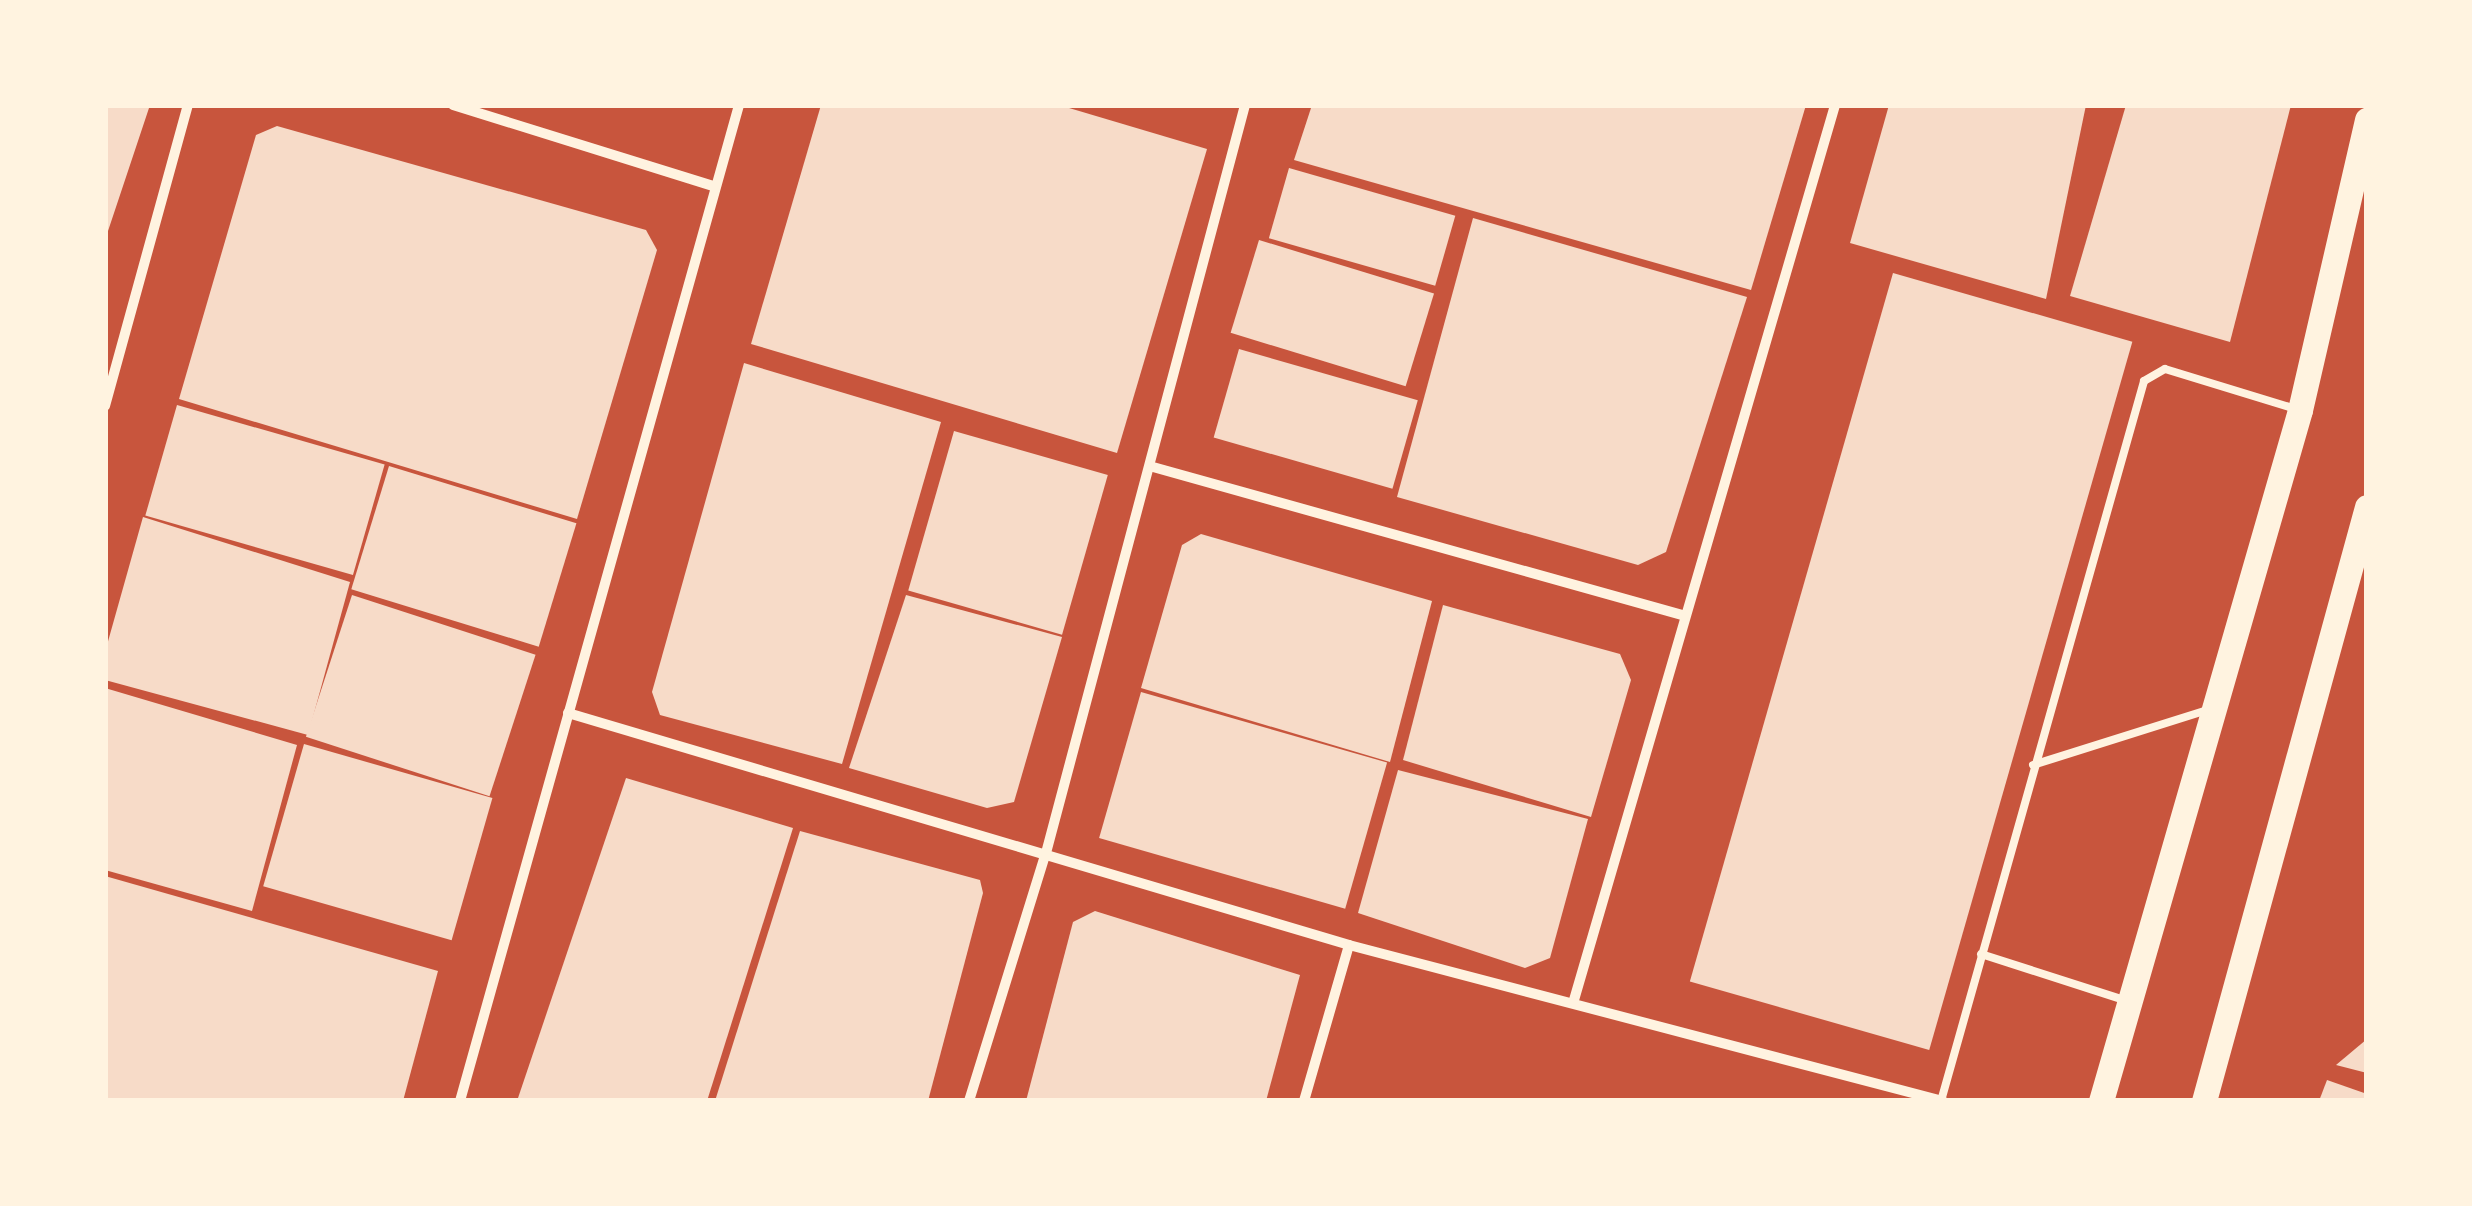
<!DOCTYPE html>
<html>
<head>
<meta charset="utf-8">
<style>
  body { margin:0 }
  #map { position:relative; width:2472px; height:1206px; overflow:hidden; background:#c8553d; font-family:Merriweather,serif }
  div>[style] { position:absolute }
  .building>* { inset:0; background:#f7dbc8; transform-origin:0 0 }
  .service>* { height:8px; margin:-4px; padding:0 4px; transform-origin:4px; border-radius:4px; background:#fff3e0 }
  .minor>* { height:10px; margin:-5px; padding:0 5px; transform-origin:5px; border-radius:5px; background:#fff3e0 }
  .primary>* { height:25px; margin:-12.5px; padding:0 12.5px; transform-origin:12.5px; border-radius:12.5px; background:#fff3e0 }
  span { translate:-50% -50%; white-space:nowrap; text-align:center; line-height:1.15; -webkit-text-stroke:10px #fff3e0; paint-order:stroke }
  .frame { position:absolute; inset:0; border:108px solid #fff3e0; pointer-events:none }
</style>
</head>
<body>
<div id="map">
  <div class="building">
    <div style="clip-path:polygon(105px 105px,150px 105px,106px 237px,105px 237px)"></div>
    <div style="clip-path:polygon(821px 105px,1059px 105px,1207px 149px,1117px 453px,751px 344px)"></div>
    <div style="clip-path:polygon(1312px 105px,1806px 105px,1751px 290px,1294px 160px)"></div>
    <div style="clip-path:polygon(1889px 105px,2086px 105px,2046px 299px,1850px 243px)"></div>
    <div style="clip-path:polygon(2126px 105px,2291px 105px,2230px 342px,2070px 296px)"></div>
    <div style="clip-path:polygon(277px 126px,646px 230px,657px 250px,577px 519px,179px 399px,256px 135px)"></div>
    <div style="left:1289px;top:168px;width:173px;height:73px;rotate:16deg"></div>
    <div style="clip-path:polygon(1473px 218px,1747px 297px,1666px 552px,1638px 565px,1397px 497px)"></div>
    <div style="left:1259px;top:240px;width:183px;height:97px;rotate:17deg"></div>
    <div style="left:1893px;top:273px;width:249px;height:737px;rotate:16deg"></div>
    <div style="left:1239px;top:349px;width:186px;height:92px;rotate:16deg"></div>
    <div style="clip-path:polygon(744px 363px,941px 422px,842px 764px,660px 715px,652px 692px)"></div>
    <div style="left:177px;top:405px;width:216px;height:115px;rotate:16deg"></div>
    <div style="left:954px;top:431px;width:160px;height:166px;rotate:16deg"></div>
    <div style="left:389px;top:466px;width:196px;height:129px;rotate:17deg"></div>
    <div style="clip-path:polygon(143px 517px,350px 582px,308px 735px,105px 680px,105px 652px)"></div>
    <div style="clip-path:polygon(1201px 534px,1432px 601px,1390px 762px,1141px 688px,1182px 545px)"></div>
    <div style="left:352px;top:595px;width:193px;height:149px;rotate:18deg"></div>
    <div style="clip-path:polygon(906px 595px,1062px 637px,1014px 802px,987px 808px,849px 768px)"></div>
    <div style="clip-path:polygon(1443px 605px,1620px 654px,1631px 680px,1591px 817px,1403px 760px)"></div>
    <div style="clip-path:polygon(105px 688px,297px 745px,252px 911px,105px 870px)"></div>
    <div style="left:1141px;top:692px;width:256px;height:152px;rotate:16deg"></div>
    <div style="left:304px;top:744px;width:196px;height:148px;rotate:16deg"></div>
    <div style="clip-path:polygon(1398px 770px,1588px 819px,1550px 958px,1525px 968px,1358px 913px)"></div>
    <div style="clip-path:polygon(626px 778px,793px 828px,707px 1101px,517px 1101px)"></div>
    <div style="clip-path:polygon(800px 831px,980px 880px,983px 893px,928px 1101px,715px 1101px)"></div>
    <div style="clip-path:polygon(105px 876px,438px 971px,403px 1101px,105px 1101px)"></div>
    <div style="clip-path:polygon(1095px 911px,1300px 975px,1266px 1101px,1026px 1101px,1073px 922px)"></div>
    <div style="clip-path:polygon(2367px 1039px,2367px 1073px,2336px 1065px)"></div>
    <div style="clip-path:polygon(2327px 1080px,2367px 1094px,2367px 1101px,2319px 1101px)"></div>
  </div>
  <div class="service">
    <div style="left:2033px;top:765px;width:182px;rotate:-17.5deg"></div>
    <div style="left:1981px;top:954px;width:150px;rotate:17.8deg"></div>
    <div style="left:1941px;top:1101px;width:748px;rotate:-74.25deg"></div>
    <div style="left:2144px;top:381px;width:24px;rotate:-30deg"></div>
    <div style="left:2165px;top:369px;width:137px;rotate:17deg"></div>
  </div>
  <div class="minor">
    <div style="left:453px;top:105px;width:272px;rotate:17.3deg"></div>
    <div style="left:105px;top:406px;width:312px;rotate:-74.6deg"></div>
    <div style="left:1153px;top:467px;width:549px;rotate:15.63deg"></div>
    <div style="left:568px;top:713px;width:815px;rotate:16.54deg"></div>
    <div style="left:1349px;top:945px;width:614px;rotate:14.72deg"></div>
    <div style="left:1574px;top:1000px;width:932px;rotate:-73.74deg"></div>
    <div style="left:460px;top:1101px;width:1034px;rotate:-74.35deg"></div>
    <div style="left:969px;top:1101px;width:260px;rotate:-72.8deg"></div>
    <div style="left:1046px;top:853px;width:774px;rotate:-75.1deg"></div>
    <div style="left:1304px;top:1101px;width:162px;rotate:-73.9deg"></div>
  </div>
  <div class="primary">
    <div style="left:2101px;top:1101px;width:719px;rotate:-73.93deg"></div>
    <div style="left:2300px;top:410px;width:298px;rotate:-77deg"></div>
    <div style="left:2204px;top:1101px;width:616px;rotate:-74.66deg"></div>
  </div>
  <div class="frame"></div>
</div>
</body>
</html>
